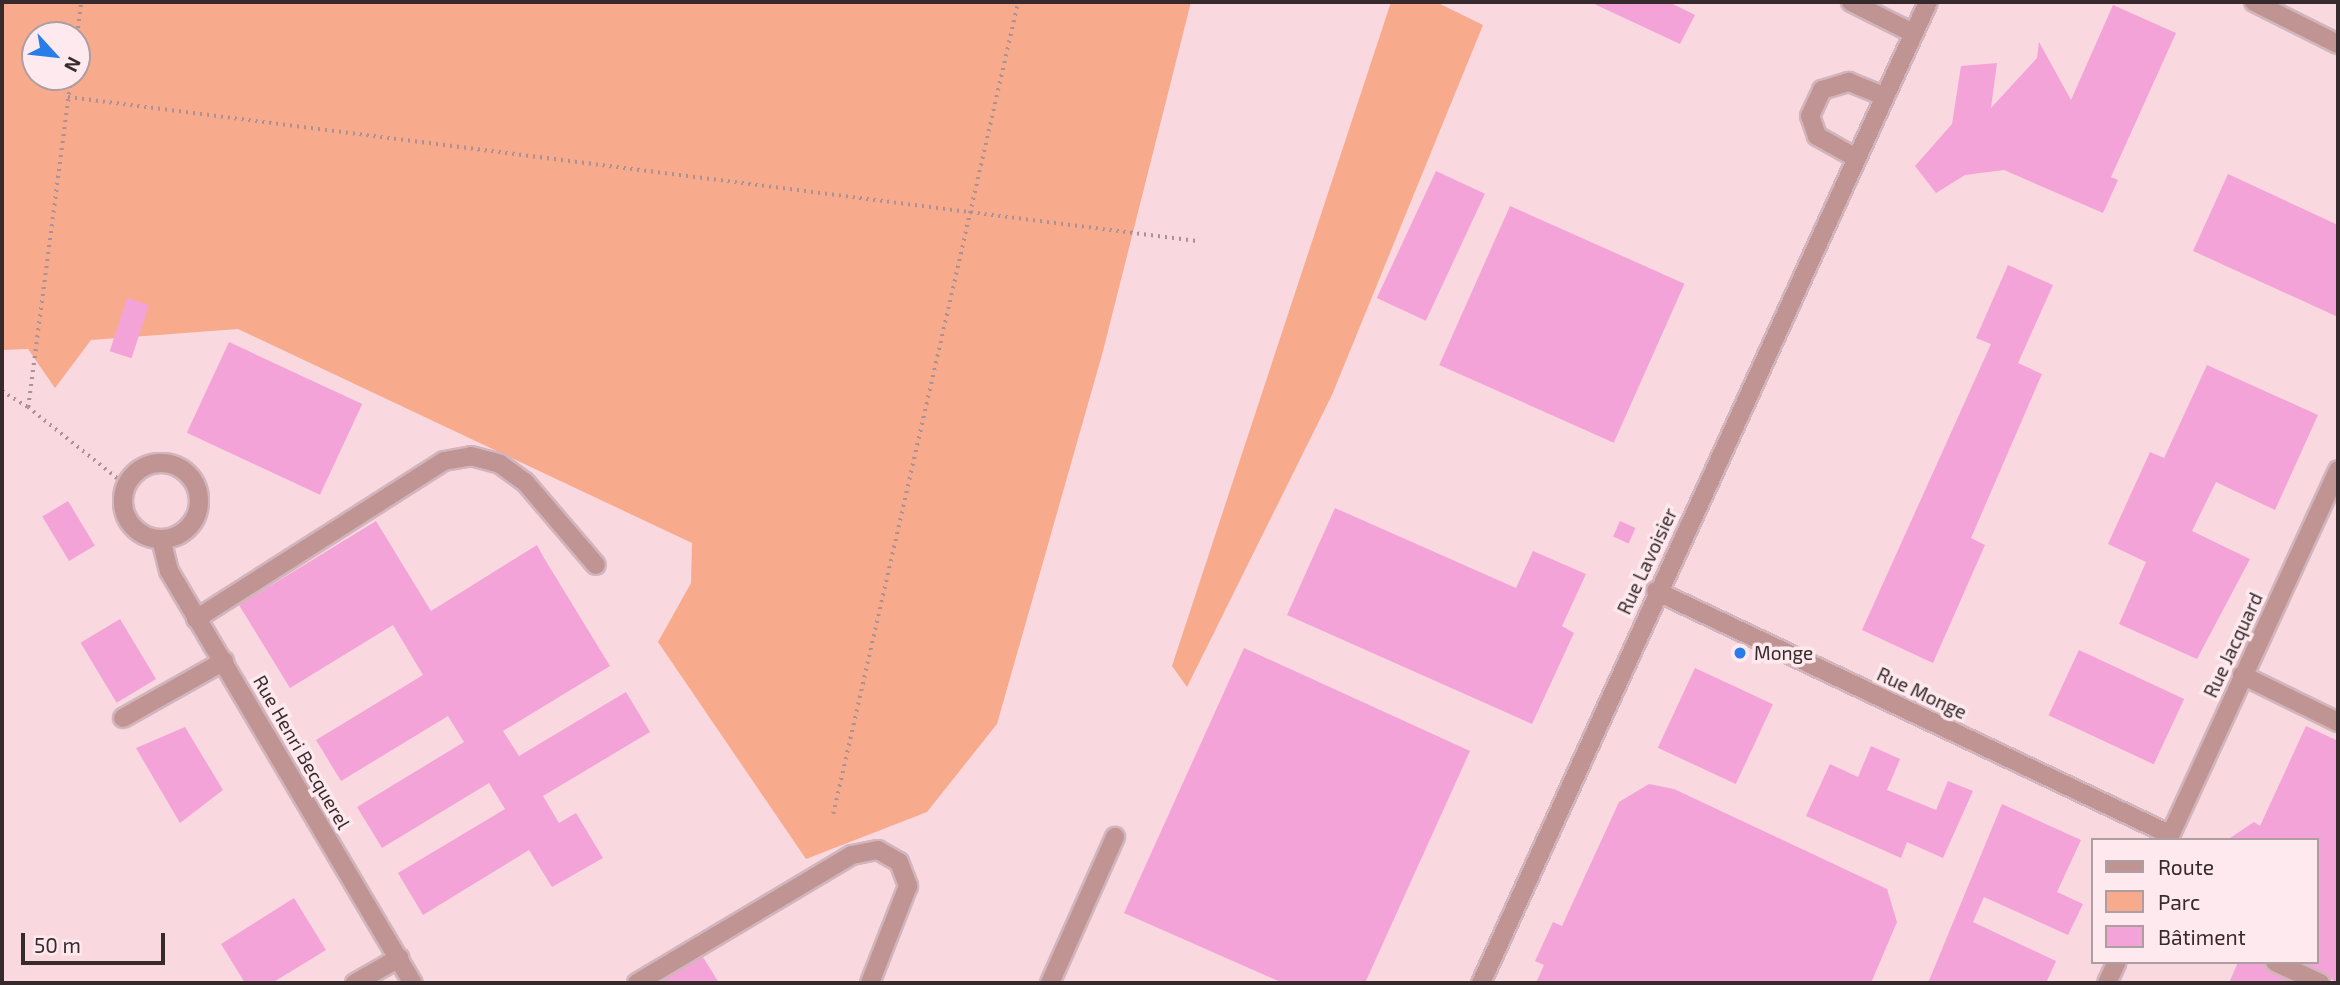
<!DOCTYPE html>
<html>
<head>
<meta charset="utf-8">
<style>
  body { margin:0 }
  #map { position:relative; width:2340px; height:985px; overflow:hidden; background:#f9d8e0; font-family:"Exo 2",sans-serif }
  div>[style] { position:absolute }
  .green>* { inset:0; background:#f8ab8c }
  .building>* { inset:0; background:#f4a3d8; transform-origin:0 0 }
  .path>* { height:3.5px; margin-top:-1.75px; transform-origin:0; background:repeating-linear-gradient(90deg,#a99196 0 2px,transparent 0 7px) }
  .roads { filter:drop-shadow(2px 0 #d2b5bc) drop-shadow(-2px 0 #d2b5bc) drop-shadow(0 2px #d2b5bc) drop-shadow(0 -2px #d2b5bc) }
  .minor>* { height:18px; margin:-9px; padding:0 9px; transform-origin:9px; border-radius:9px; background:#bf9492 }
  .minor>.ring { margin:-9px; padding:0; box-sizing:content-box; background:none; border:18px solid #bf9492; border-radius:50% }
  .dots>* { width:19px; height:19px; translate:-50% -50%; box-sizing:border-box; border:4px solid #fde9ee; border-radius:50% }
  span { translate:-50% -50%; white-space:nowrap; text-align:center; line-height:1.15; -webkit-text-stroke:7px #fde9ee; paint-order:stroke }
  .street-label { font-size:19px; color:#372a2d }
  .poi-label { font-size:19px; color:#372a2d }
  .left { translate:0 -50%; text-align:left }
  .frame { position:absolute; inset:0; border:4px solid #372a2d; pointer-events:none }
  .legend { position:absolute; left:2091px; top:838px; width:228px; height:126px; box-sizing:border-box; background:#fde9ee; border:2px solid #ae9da1; margin:0; padding:9px 12px; list-style:none; font-size:21px; color:#372a2d }
  .legend li { display:flex; align-items:center; gap:14px; height:35px }
  .legend b { width:35px; border:2px solid #ae9da1 }
  .north { position:absolute; left:21px; top:21px; width:70px; height:70px; box-sizing:border-box; background:#fde9ee; border:2px solid #ae9da1; border-radius:50%; rotate:117deg; font-size:19px; font-weight:700; line-height:28px; text-align:center; color:#372a2d }
  .north::after { content:''; display:block; margin:auto; width:24px; height:32px; background:#297de8; clip-path:polygon(50% 0,100% 100%,50% 72%,0 100%) }
  .scale { position:absolute; left:21px; top:933px; width:144px; height:32px; box-sizing:border-box; border:4px solid #372a2d; border-top:0; padding-left:9px; font-size:21px; line-height:24px; white-space:nowrap; color:#372a2d; -webkit-text-stroke:5px #fde9ee; paint-order:stroke }
</style>
</head>
<body>
<div id="map">
  <div class="green">
    <div style="clip-path:polygon(evenodd,2px 2px,1191px 2px,1103px 351px,997px 724px,927px 812px,806px 859px,658px 642px,691px 583px,692px 543px,238px 329px,91px 340px,55px 388px,28px 349px,2px 350px,2px 2px,35px 35px,77px 35px,77px 77px,35px 77px,35px 35px)"></div>
    <div style="clip-path:polygon(1391px 2px,1436px 2px,1483px 25px,1332px 395px,1187px 687px,1172px 666px)"></div>
  </div>
  <div class="building">
    <div style="clip-path:polygon(1590px 2px,1669px 2px,1695px 15px,1680px 44px)"></div>
    <div style="clip-path:polygon(2113px 5px,2176px 33px,2111px 177px,2118px 180px,2103px 213px,2004px 170px,1965px 175px,1936px 193px,1915px 166px,1952px 124px,1961px 66px,1997px 63px,1991px 108px,2037px 58px,2039px 42px,2071px 100px)"></div>
    <div style="left:1436px;top:171px;width:54px;height:140px;rotate:25deg"></div>
    <div style="clip-path:polygon(2228px 174px,2338px 225px,2338px 317px,2193px 251px)"></div>
    <div style="left:1510px;top:206px;width:191px;height:174px;rotate:24deg"></div>
    <div style="clip-path:polygon(2008px 265px,2053px 285px,2018px 363px,2042px 374px,1971px 538px,1985px 545px,1933px 663px,1862px 630px,1991px 344px,1976px 338px)"></div>
    <div style="left:127px;top:298px;width:23px;height:56px;rotate:18deg"></div>
    <div style="left:229px;top:342px;width:147px;height:100px;rotate:25deg"></div>
    <div style="clip-path:polygon(2207px 365px,2318px 415px,2275px 510px,2216px 482px,2192px 531px,2250px 559px,2197px 659px,2119px 624px,2146px 562px,2108px 544px,2150px 452px,2164px 458px)"></div>
    <div style="left:68px;top:501px;width:52px;height:30px;rotate:59deg"></div>
    <div style="clip-path:polygon(1335px 508px,1516px 588px,1533px 551px,1586px 574px,1562px 626px,1574px 633px,1532px 724px,1287px 615px)"></div>
    <div style="clip-path:polygon(376px 521px,431px 611px,537px 545px,544px 558px,610px 666px,503px 731px,519px 756px,626px 692px,650px 732px,543px 796px,559px 823px,576px 813px,603px 858px,552px 887px,529px 850px,423px 915px,398px 873px,505px 809px,489px 783px,382px 848px,357px 807px,464px 742px,448px 716px,341px 781px,316px 740px,423px 675px,393px 625px,290px 688px,239px 605px)"></div>
    <div style="left:1620px;top:521px;width:17px;height:17px;rotate:24deg"></div>
    <div style="left:120px;top:619px;width:70px;height:46px;rotate:59deg"></div>
    <div style="clip-path:polygon(1244px 648px,1470px 751px,1365px 983px,1283px 983px,1124px 913px)"></div>
    <div style="left:2079px;top:650px;width:116px;height:72px;rotate:25deg"></div>
    <div style="left:1695px;top:668px;width:86px;height:88px;rotate:25deg"></div>
    <div style="clip-path:polygon(2306px 726px,2338px 741px,2338px 983px,2302px 962px,2317px 962px,2317px 840px,2227px 840px,2254px 822px,2260px 826px)"></div>
    <div style="clip-path:polygon(185px 727px,223px 790px,180px 823px,136px 748px)"></div>
    <div style="clip-path:polygon(1871px 746px,1900px 759px,1887px 790px,1936px 810px,1948px 781px,1973px 791px,1943px 858px,1907px 842px,1901px 858px,1806px 816px,1830px 764px,1858px 777px)"></div>
    <div style="clip-path:polygon(1649px 784px,1674px 789px,1887px 889px,1897px 922px,1871px 983px,1536px 983px,1544px 965px,1535px 961px,1553px 922px,1562px 926px,1619px 802px)"></div>
    <div style="clip-path:polygon(2002px 804px,2081px 840px,2057px 892px,2083px 904px,2068px 935px,1984px 897px,1973px 922px,2056px 961px,2046px 983px,1928px 983px)"></div>
    <div style="clip-path:polygon(294px 898px,326px 950px,272px 983px,245px 983px,221px 944px)"></div>
    <div style="clip-path:polygon(703px 957px,719px 983px,659px 983px)"></div>
    <div style="clip-path:polygon(2238px 962px,2264px 962px,2294px 983px,2229px 983px)"></div>
  </div>
  <div class="path">
    <div style="left:77px;top:35px;width:33px;rotate:-83deg"></div>
    <div style="left:68px;top:97px;width:1138px;rotate:7.27deg"></div>
    <div style="left:2px;top:391px;width:31px;rotate:32deg"></div>
    <div style="left:28px;top:407px;width:333px;rotate:-82.6deg"></div>
    <div style="left:28px;top:407px;width:127px;rotate:38.6deg"></div>
    <div style="left:833px;top:814px;width:833px;rotate:-77.17deg"></div>
  </div>
  <div class="roads">
    <div class="minor">
      <div style="left:1851px;top:2px;width:69px;rotate:26.6deg"></div>
      <div style="left:2254px;top:2px;width:94px;rotate:26.6deg"></div>
      <div style="left:1856px;top:158px;width:45px;rotate:-150.6deg"></div>
      <div style="left:1817px;top:136px;width:21px;rotate:-109deg"></div>
      <div style="left:1810px;top:116px;width:29px;rotate:-65deg"></div>
      <div style="left:1822px;top:90px;width:28px;rotate:-17deg"></div>
      <div style="left:1849px;top:82px;width:38px;rotate:22deg"></div>
      <div class="ring" style="left:123px;top:463px;width:58px;height:58px"></div>
      <div style="left:161px;top:539px;width:33px;rotate:76deg"></div>
      <div style="left:169px;top:571px;width:479px;rotate:59.4deg"></div>
      <div style="left:1656px;top:591px;width:568px;rotate:25.35deg"></div>
      <div style="left:196px;top:619px;width:294px;rotate:-32.5deg"></div>
      <div style="left:444px;top:461px;width:27px;rotate:-10deg"></div>
      <div style="left:471px;top:456px;width:30px;rotate:15deg"></div>
      <div style="left:500px;top:464px;width:31px;rotate:36deg"></div>
      <div style="left:525px;top:482px;width:109px;rotate:49.5deg"></div>
      <div style="left:2242px;top:675px;width:107px;rotate:26.1deg"></div>
      <div style="left:123px;top:718px;width:116px;rotate:-29.4deg"></div>
      <div style="left:2168px;top:840px;width:407px;rotate:-65.3deg"></div>
      <div style="left:2275px;top:962px;width:50px;rotate:25deg"></div>
      <div style="left:355px;top:983px;width:51px;rotate:-29.6deg"></div>
      <div style="left:637px;top:983px;width:250px;rotate:-30.8deg"></div>
      <div style="left:852px;top:855px;width:26px;rotate:-11deg"></div>
      <div style="left:878px;top:850px;width:24px;rotate:30deg"></div>
      <div style="left:899px;top:862px;width:26px;rotate:69deg"></div>
      <div style="left:908px;top:886px;width:104px;rotate:111.4deg"></div>
      <div style="left:1050px;top:983px;width:160px;rotate:-66deg"></div>
      <div style="left:1481px;top:983px;width:1078px;rotate:-65.5deg"></div>
      <div style="left:2107px;top:983px;width:23px;rotate:-65deg"></div>
    </div>
  </div>
  <div class="dots">
    <div style="left:1740px;top:653px;background:#297de8"></div>
  </div>
  <div class="street-label">
    <span style="left:1647px;top:561px;rotate:-65deg">Rue Lavoisier</span>
    <span style="left:2233px;top:645px;rotate:-65deg">Rue Jacquard</span>
    <span style="left:1922px;top:693px;rotate:25deg">Rue Monge</span>
    <span style="left:302px;top:752px;rotate:60deg">Rue Henri Becquerel</span>
  </div>
  <div class="poi-label">
    <span class="left" style="left:1754px;top:653px">Monge</span>
  </div>
  <div class="frame"></div>
  <ul class="legend">
  <li><b style="height:9px;background:#bf9492"></b>Route</li>
  <li><b style="height:19px;background:#f8ab8c"></b>Parc</li>
  <li><b style="height:19px;background:#f4a3d8"></b>Bâtiment</li>
  </ul>
  <div class="north">N</div>
  <div class="scale">50 m</div>
</div>
</body>
</html>
